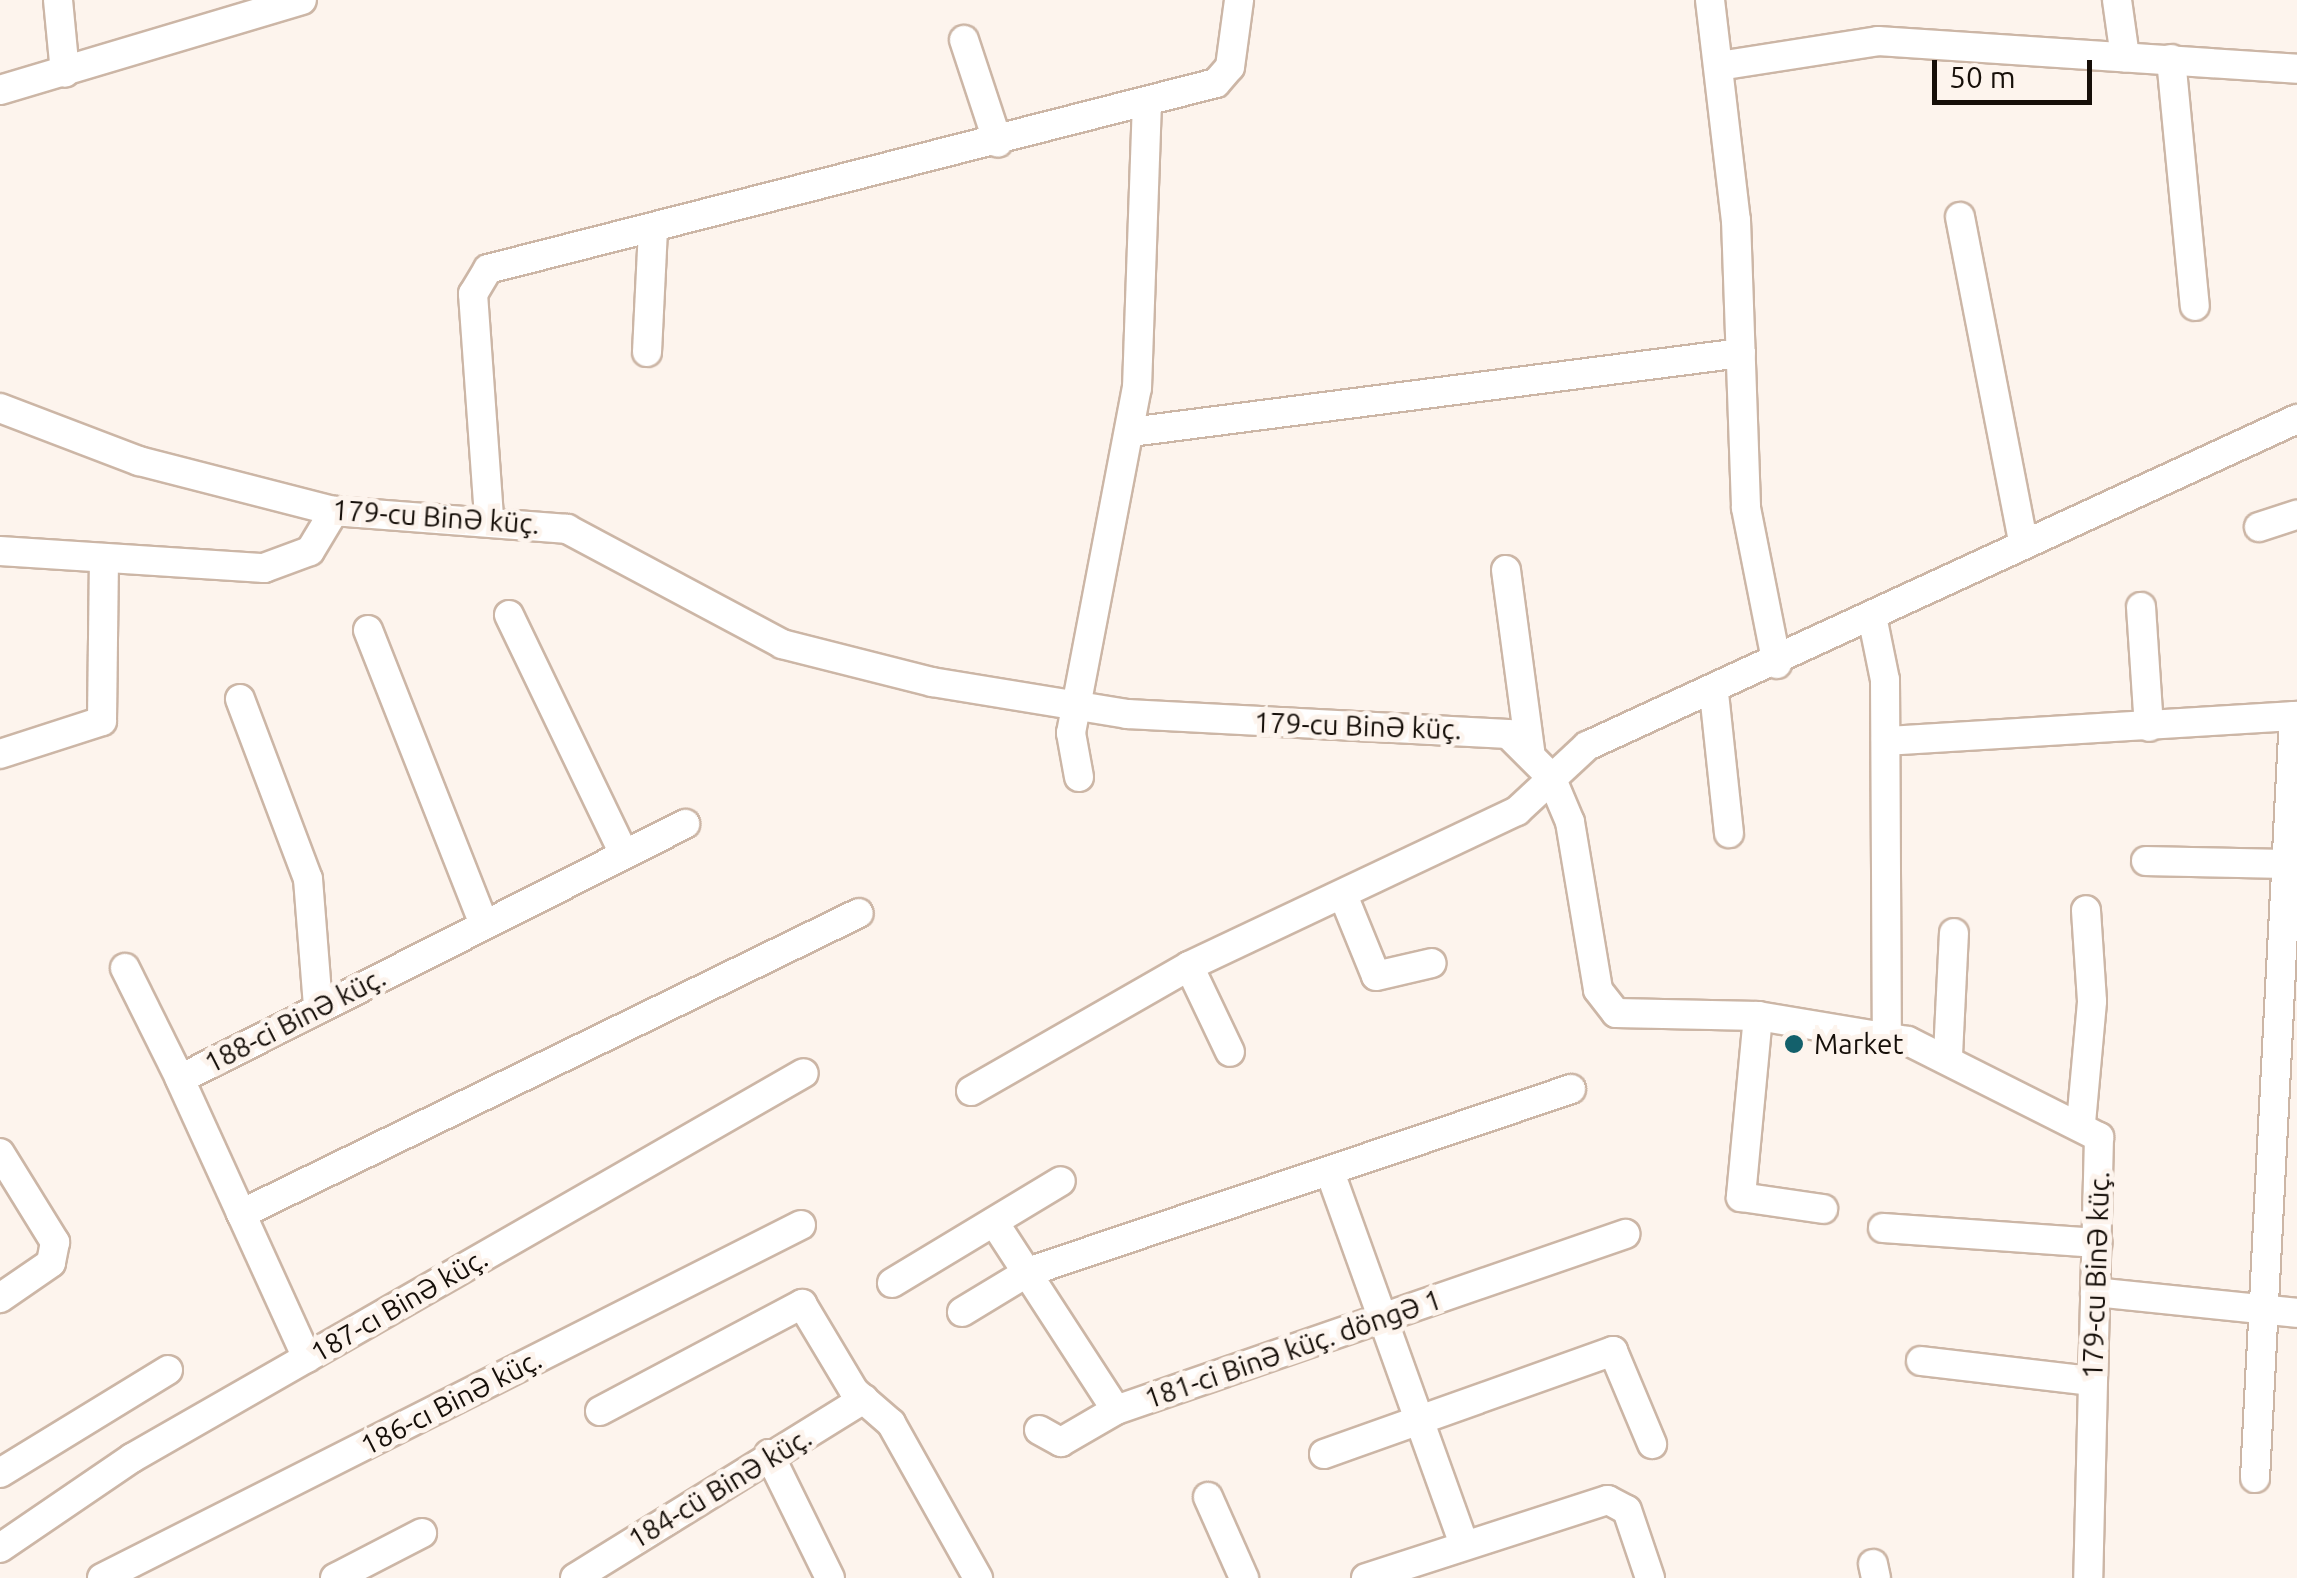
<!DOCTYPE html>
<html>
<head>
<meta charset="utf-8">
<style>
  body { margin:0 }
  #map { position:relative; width:2297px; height:1578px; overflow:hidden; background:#fdf4ed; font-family:Ubuntu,sans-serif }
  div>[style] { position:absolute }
  .roads { filter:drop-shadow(2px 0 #ccb6a6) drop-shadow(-2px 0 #ccb6a6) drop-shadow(0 2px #ccb6a6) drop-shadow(0 -2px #ccb6a6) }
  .minor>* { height:28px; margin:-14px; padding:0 14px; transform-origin:14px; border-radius:14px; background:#fff }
  .dots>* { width:28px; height:28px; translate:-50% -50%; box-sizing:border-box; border:5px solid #fdf4ed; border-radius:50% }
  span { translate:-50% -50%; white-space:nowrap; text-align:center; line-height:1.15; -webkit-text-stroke:10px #fdf4ed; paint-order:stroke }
  .street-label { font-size:28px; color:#160f09 }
  .poi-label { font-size:28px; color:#160f09 }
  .left { translate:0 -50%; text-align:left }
  .scale { position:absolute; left:1932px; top:60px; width:160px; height:45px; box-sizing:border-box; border:5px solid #160f09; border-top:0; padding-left:12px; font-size:30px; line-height:35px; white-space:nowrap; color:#160f09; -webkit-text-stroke:8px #fdf4ed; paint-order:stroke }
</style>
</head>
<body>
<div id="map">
  <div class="roads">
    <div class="minor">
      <div style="left:58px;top:0;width:73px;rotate:84.5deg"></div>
      <div style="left:1710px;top:0;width:222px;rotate:83.3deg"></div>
      <div style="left:1736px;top:220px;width:288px;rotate:88deg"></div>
      <div style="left:1746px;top:508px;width:159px;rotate:78.8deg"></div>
      <div style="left:2117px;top:0;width:58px;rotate:82deg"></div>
      <div style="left:964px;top:40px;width:108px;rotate:71.7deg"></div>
      <div style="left:2171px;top:59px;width:248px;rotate:84.5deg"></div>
      <div style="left:1719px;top:66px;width:161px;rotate:-8.9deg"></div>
      <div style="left:1878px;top:41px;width:420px;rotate:3.8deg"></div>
      <div style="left:0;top:90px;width:315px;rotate:-16.6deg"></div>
      <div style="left:1960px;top:217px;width:331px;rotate:79deg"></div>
      <div style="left:647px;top:352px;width:122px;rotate:-87.2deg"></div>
      <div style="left:0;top:408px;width:149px;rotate:20.9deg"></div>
      <div style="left:139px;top:461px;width:201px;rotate:14.4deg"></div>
      <div style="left:334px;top:511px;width:234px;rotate:4.4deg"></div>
      <div style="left:567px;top:529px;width:244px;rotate:28.1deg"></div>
      <div style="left:782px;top:644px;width:155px;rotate:14.2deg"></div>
      <div style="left:932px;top:682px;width:198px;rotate:9.3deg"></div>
      <div style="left:1127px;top:714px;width:382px;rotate:3deg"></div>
      <div style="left:1508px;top:734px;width:61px;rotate:45deg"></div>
      <div style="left:1551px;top:777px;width:49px;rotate:67.1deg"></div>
      <div style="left:1570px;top:822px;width:170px;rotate:80.5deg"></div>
      <div style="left:1598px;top:990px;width:29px;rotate:52deg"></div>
      <div style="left:1616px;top:1013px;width:142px;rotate:1.2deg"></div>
      <div style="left:1758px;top:1016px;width:152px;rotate:9.5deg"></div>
      <div style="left:1908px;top:1041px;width:214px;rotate:26.7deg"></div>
      <div style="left:2099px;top:1137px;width:441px;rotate:91.4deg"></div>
      <div style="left:1131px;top:432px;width:615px;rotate:-7.38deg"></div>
      <div style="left:489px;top:517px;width:224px;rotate:-94.1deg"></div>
      <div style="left:473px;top:294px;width:29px;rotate:-59deg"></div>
      <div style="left:488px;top:269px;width:751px;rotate:-14.33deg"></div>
      <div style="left:1216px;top:83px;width:21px;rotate:-49deg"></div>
      <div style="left:1230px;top:67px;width:68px;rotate:-82.3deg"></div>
      <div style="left:2259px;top:527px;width:40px;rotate:-18deg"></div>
      <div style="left:0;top:551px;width:265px;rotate:3.7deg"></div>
      <div style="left:264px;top:568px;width:49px;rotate:-20.3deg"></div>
      <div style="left:310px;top:551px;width:47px;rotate:-59deg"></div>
      <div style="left:1506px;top:570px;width:183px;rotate:82.4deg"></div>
      <div style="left:2141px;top:607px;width:120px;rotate:86.2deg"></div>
      <div style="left:509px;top:615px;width:265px;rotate:64.3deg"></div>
      <div style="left:1873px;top:621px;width:60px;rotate:78.5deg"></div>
      <div style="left:1885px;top:680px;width:356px;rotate:89.7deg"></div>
      <div style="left:368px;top:630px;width:317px;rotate:68.5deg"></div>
      <div style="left:1714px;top:693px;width:141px;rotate:83.9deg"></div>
      <div style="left:240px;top:699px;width:192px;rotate:69.3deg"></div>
      <div style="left:308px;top:879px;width:128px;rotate:85.5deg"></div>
      <div style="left:1886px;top:741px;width:412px;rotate:-3.5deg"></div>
      <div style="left:0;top:754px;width:107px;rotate:-17.9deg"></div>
      <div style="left:102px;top:721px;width:163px;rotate:-89.3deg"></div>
      <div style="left:1079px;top:777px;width:45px;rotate:-100.3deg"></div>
      <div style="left:1071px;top:733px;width:351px;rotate:-79.2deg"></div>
      <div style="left:1137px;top:388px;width:286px;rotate:-88deg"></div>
      <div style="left:2146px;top:861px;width:138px;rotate:1.2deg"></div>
      <div style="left:1343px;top:895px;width:87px;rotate:67.8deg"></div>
      <div style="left:1376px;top:976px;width:57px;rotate:-13.1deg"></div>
      <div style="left:1189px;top:966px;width:95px;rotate:64.5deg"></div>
      <div style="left:125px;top:968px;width:124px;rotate:63.6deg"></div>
      <div style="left:1758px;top:1016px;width:182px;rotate:95.4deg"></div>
      <div style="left:1741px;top:1197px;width:83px;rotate:8.3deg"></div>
      <div style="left:1948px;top:1055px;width:122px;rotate:-87.2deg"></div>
      <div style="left:971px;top:1091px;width:251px;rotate:-29.8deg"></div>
      <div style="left:1189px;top:966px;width:363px;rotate:-25.3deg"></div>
      <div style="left:1517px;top:811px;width:96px;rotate:-42.9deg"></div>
      <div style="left:1587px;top:746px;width:782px;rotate:-24.73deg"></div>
      <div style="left:2081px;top:1123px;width:122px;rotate:-84.8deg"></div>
      <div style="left:2092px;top:1001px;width:91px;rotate:-93.8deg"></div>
      <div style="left:0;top:1153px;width:105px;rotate:58.3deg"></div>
      <div style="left:55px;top:1242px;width:21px;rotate:101deg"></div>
      <div style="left:51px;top:1263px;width:62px;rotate:145.5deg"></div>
      <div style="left:1331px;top:1175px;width:393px;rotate:70.2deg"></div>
      <div style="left:241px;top:1214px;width:687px;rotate:-25.97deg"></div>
      <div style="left:994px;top:1222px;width:224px;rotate:57deg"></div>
      <div style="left:1116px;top:1410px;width:539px;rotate:-19.07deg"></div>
      <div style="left:1883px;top:1228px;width:215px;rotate:4deg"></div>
      <div style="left:892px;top:1283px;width:197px;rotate:-31.1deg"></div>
      <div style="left:2095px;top:1292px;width:203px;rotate:5.9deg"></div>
      <div style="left:962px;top:1312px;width:77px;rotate:-31.2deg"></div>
      <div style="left:1028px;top:1272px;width:573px;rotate:-18.62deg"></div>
      <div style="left:307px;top:1358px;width:307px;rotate:-114.5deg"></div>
      <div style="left:180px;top:1079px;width:566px;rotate:-26.79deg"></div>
      <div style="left:1921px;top:1361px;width:171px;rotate:6.7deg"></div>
      <div style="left:600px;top:1411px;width:229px;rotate:-27.9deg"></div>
      <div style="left:802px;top:1304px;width:101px;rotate:59.1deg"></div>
      <div style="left:854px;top:1391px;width:49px;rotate:40.9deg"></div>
      <div style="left:891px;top:1423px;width:178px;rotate:60.7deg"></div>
      <div style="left:1039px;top:1430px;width:25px;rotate:29deg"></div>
      <div style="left:1061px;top:1442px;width:64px;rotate:-30.2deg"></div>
      <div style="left:769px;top:1454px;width:138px;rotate:63.8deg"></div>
      <div style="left:1324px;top:1454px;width:307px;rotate:-19.6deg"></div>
      <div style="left:1613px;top:1351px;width:101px;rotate:67.2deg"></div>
      <div style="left:0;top:1473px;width:197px;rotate:-31.5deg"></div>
      <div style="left:2255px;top:1478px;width:763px;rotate:-87.07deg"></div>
      <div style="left:1208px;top:1497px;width:89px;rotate:66deg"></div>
      <div style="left:0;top:1548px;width:160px;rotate:-34.3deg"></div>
      <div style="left:132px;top:1458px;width:774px;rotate:-29.81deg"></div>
      <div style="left:1873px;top:1564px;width:14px;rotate:78deg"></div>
      <div style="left:102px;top:1578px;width:783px;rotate:-26.79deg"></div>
      <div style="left:335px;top:1578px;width:98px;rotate:-27.3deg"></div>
      <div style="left:575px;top:1578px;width:340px;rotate:-31.8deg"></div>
      <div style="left:1366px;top:1578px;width:254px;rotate:-17.9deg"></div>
      <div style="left:1608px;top:1500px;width:21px;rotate:28deg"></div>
      <div style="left:1627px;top:1510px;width:72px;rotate:71.3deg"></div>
    </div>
  </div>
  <div class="dots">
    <div style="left:1794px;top:1044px;background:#13606b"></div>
  </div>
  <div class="street-label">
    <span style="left:436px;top:517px;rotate:4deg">179-cu Binə küç.</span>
    <span style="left:1358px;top:726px;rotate:2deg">179-cu Binə küç.</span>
    <span style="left:295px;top:1020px;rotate:-27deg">188-ci Binə küç.</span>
    <span style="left:2096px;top:1275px;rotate:-88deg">179-cu Binə küç.</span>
    <span style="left:399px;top:1305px;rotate:-30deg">187-cı Binə küç.</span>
    <span style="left:1293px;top:1349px;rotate:-19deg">181-ci Binə küç. döngə 1</span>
    <span style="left:451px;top:1402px;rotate:-27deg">186-cı Binə küç.</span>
    <span style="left:720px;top:1488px;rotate:-31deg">184-cü Binə küç.</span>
  </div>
  <div class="poi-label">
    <span class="left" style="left:1814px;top:1044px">Market</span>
  </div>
  <div class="scale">50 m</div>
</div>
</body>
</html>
